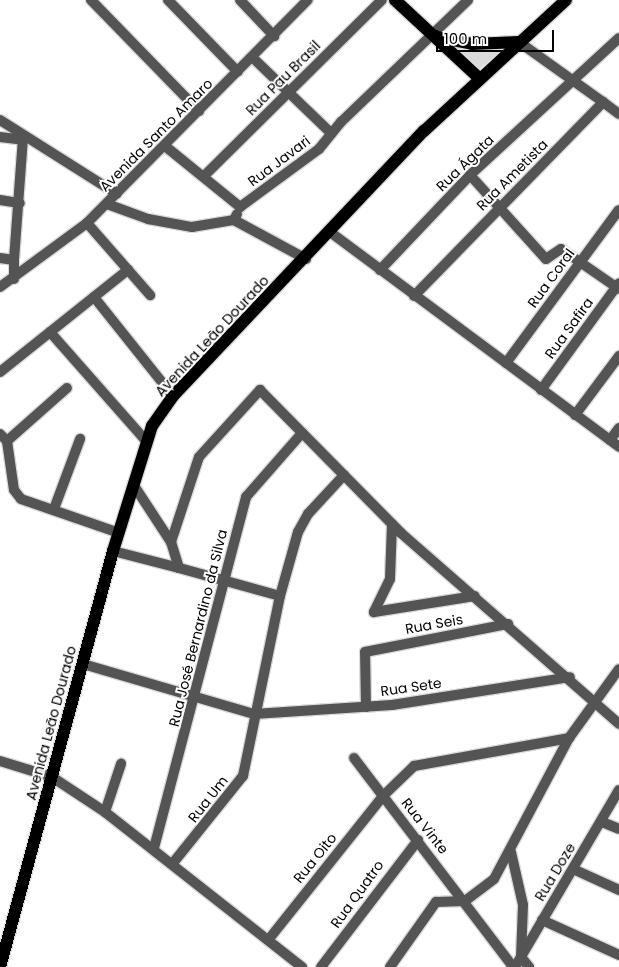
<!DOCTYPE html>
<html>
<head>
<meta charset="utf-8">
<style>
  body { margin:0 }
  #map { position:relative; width:619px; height:967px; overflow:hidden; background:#fff; font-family:Poppins,sans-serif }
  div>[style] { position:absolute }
  .green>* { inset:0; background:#dbdbdb }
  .roads { filter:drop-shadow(1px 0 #dbdbdb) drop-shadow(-1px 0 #dbdbdb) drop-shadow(0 1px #dbdbdb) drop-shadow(0 -1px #dbdbdb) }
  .minor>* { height:10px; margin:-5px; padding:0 5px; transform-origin:5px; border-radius:5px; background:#545454 }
  .major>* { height:12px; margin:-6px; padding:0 6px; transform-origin:6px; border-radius:6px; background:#000 }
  span { translate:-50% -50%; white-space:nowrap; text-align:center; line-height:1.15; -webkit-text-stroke:4px #fff; paint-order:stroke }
  .street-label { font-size:14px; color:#000 }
  .scale { position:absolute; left:436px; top:30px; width:118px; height:22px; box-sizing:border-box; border:2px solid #000; border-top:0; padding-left:6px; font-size:15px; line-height:18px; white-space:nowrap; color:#000; -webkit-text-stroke:4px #fff; paint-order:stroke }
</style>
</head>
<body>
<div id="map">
  <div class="green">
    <div style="clip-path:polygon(458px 49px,477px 52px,502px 51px,478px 70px)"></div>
  </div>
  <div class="roads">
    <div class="minor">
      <div style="left:91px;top:0;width:155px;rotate:45.8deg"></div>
      <div style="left:168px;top:0;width:100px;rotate:45.8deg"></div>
      <div style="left:240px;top:0;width:50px;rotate:46.6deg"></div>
      <div style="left:252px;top:57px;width:110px;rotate:43.9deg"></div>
      <div style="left:603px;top:102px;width:20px;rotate:37deg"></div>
      <div style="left:0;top:120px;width:138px;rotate:32.3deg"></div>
      <div style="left:0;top:137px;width:23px;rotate:7deg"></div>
      <div style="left:165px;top:146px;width:97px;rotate:39.1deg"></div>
      <div style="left:470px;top:175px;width:113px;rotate:47.9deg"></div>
      <div style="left:546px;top:259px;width:18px;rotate:-34deg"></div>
      <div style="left:561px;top:249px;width:70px;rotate:34.6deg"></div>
      <div style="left:204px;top:176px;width:250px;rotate:-44.7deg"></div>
      <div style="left:0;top:200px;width:20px;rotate:9deg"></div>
      <div style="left:107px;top:204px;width:44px;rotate:20.1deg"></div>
      <div style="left:148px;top:219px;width:45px;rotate:10.3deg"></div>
      <div style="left:192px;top:227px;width:43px;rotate:-9.5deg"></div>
      <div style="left:240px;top:207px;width:98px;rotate:-36.3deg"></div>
      <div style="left:319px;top:149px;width:35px;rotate:-51deg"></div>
      <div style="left:341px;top:122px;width:176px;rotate:-43.8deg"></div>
      <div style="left:237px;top:214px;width:7px;rotate:117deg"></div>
      <div style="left:234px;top:220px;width:82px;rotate:28.4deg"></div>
      <div style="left:87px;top:223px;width:96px;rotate:48.8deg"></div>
      <div style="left:330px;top:232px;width:360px;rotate:36.6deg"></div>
      <div style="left:0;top:258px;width:14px;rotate:8deg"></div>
      <div style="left:14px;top:260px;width:19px;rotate:90deg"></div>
      <div style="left:14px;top:260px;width:124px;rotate:-85.8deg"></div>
      <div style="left:380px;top:270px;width:131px;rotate:-46.5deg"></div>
      <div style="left:470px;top:175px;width:202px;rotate:-42.6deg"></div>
      <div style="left:0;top:287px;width:108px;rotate:-36.3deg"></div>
      <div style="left:87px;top:223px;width:314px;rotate:-45.3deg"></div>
      <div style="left:414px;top:296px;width:271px;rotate:-45.7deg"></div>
      <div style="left:603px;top:102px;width:103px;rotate:-144.5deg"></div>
      <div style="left:94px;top:297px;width:127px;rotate:51.4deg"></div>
      <div style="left:50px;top:332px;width:145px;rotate:48.6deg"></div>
      <div style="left:506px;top:363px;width:190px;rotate:-53.6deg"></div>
      <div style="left:0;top:372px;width:164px;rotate:-38.6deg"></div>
      <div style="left:541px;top:390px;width:132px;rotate:-53.9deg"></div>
      <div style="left:575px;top:415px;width:74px;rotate:-53.3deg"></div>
      <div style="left:0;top:434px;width:10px;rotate:45deg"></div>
      <div style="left:7px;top:441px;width:49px;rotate:81.9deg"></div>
      <div style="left:14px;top:490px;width:11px;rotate:52deg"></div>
      <div style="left:21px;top:499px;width:104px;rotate:19.1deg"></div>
      <div style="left:610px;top:440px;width:15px;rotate:-53deg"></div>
      <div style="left:7px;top:441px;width:80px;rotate:-41.5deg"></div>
      <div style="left:133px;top:484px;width:69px;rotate:56.8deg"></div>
      <div style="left:54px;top:509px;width:75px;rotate:-69.6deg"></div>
      <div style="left:392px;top:524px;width:55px;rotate:92.1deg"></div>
      <div style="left:390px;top:579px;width:37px;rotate:116deg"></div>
      <div style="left:374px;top:612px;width:102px;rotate:-9deg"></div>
      <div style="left:113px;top:551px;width:68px;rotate:14.4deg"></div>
      <div style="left:280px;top:596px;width:105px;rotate:-164.5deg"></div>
      <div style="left:179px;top:568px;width:27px;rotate:-107deg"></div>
      <div style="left:171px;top:542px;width:89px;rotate:-71.8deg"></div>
      <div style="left:199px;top:457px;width:91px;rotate:-47.7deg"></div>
      <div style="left:260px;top:390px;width:201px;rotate:45.4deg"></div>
      <div style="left:401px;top:533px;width:290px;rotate:41.2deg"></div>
      <div style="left:83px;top:664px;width:178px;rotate:16.3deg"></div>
      <div style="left:254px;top:714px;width:138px;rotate:-3.7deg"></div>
      <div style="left:392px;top:705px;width:180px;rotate:-8.9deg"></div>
      <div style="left:366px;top:707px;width:55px;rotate:-91deg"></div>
      <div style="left:365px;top:652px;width:146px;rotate:-11.1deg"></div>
      <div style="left:354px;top:758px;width:263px;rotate:52.7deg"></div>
      <div style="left:0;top:761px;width:54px;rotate:17.1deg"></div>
      <div style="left:52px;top:777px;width:64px;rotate:33.4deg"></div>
      <div style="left:105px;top:812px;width:251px;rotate:38.2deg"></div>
      <div style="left:105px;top:812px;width:51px;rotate:-71.6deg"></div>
      <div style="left:602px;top:822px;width:18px;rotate:22deg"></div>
      <div style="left:154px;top:848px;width:363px;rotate:-75.3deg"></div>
      <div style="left:246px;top:497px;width:85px;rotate:-48.8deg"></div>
      <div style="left:511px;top:852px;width:54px;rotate:77.2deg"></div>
      <div style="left:523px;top:905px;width:52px;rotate:92.2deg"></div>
      <div style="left:521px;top:957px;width:13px;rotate:51deg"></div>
      <div style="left:173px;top:863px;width:112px;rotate:-51.2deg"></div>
      <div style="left:243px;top:776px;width:184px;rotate:-78.4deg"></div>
      <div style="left:280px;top:596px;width:66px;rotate:-74.3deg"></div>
      <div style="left:298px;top:532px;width:21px;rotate:-61deg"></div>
      <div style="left:308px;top:514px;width:53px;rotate:-47.3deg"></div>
      <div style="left:573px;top:869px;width:51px;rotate:24.5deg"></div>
      <div style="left:542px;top:920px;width:85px;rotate:24.4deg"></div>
      <div style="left:269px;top:939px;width:184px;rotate:-51.4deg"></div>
      <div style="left:384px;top:795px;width:42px;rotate:-44deg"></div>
      <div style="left:414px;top:766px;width:158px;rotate:-10.2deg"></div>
      <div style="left:321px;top:967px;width:160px;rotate:-52.6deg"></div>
      <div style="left:390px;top:967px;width:80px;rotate:-54.7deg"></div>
      <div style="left:436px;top:902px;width:29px;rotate:-2deg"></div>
      <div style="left:465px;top:901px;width:36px;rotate:-37deg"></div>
      <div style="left:494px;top:879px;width:160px;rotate:-62deg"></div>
      <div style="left:569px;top:738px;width:85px;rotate:-54.1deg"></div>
      <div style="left:515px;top:967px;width:205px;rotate:-59.6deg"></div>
    </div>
    <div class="major">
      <div style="left:395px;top:0;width:113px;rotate:42.9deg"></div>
      <div style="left:437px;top:37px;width:36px;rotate:11deg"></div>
      <div style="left:472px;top:44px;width:47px;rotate:-2.4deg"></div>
      <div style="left:0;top:967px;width:431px;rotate:-74.8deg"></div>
      <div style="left:113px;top:551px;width:131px;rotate:-72.7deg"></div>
      <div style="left:152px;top:426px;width:37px;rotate:-55deg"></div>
      <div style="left:173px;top:396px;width:365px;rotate:-46.6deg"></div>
      <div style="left:424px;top:131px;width:193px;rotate:-42.7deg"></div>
    </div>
  </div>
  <div class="street-label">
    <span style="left:283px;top:78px;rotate:-45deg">Rua Pau Brasil</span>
    <span style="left:156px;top:135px;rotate:-45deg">Avenida Santo Amaro</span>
    <span style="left:279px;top:161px;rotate:-37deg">Rua Javari</span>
    <span style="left:465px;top:163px;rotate:-44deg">Rua Ágata</span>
    <span style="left:512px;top:175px;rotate:-45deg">Rua Ametista</span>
    <span style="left:551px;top:278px;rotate:-54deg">Rua Coral</span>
    <span style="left:569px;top:328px;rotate:-54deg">Rua Safira</span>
    <span style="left:212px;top:336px;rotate:-47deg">Avenida Leão Dourado</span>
    <span style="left:434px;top:624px;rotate:-10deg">Rua Seis</span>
    <span style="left:198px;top:628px;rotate:-76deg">Rua José Bernardino da Silva</span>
    <span style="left:411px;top:687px;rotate:-8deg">Rua Sete</span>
    <span style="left:51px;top:723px;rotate:-75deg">Avenida Leão Dourado</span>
    <span style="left:208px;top:799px;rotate:-52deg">Rua Um</span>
    <span style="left:425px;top:826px;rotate:52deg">Rua Vinte</span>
    <span style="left:315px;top:858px;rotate:-51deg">Rua Oito</span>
    <span style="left:555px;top:872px;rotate:-59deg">Rua Doze</span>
    <span style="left:357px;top:894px;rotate:-54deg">Rua Quatro</span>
  </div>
  <div class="scale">100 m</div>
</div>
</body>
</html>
